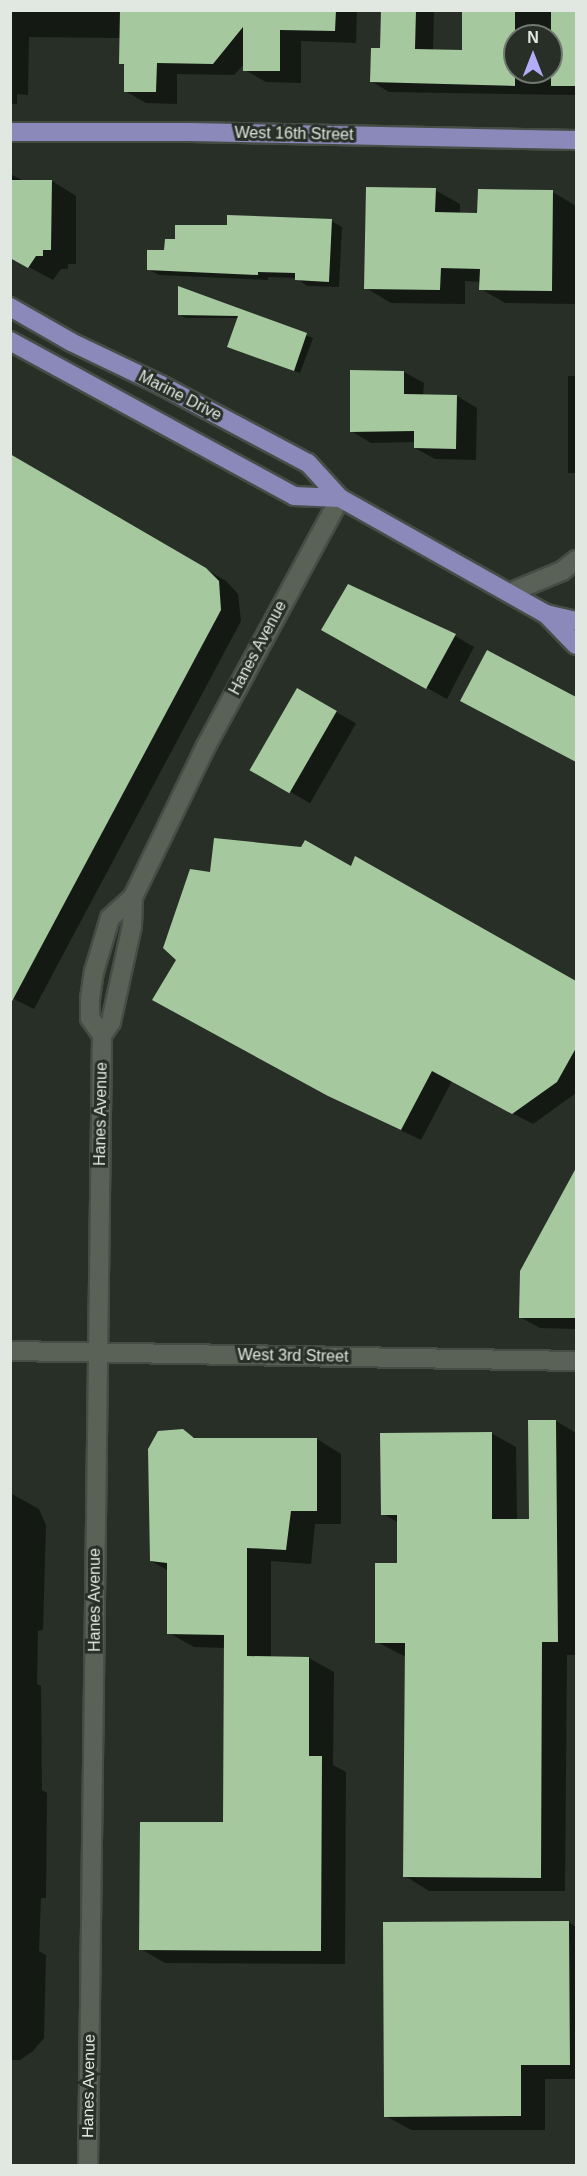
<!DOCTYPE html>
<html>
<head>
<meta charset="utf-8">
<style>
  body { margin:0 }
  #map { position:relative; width:587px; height:2176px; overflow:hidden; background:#272f26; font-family:Arial,sans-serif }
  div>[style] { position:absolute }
  .shadow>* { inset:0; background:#0007; transform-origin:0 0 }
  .building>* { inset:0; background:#a5c89f; transform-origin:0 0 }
  .roads { filter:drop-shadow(2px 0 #464d46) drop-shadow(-2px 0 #464d46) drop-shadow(0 2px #464d46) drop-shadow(0 -2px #464d46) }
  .minor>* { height:18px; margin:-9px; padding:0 9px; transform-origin:9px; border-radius:9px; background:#5a6258 }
  .major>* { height:18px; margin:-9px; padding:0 9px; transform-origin:9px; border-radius:9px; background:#8b89b9 }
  span { translate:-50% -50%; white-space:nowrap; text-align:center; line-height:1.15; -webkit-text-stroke:6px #272f26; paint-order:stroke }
  .street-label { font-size:16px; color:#e1e7e1 }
  .frame { position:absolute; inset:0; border:12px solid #e1e7e1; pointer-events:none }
  .north { position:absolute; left:503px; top:24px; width:60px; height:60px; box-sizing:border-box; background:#272f26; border:2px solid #717971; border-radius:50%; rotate:0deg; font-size:16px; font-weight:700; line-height:24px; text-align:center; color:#e1e7e1 }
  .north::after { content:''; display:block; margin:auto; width:21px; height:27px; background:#b3adf9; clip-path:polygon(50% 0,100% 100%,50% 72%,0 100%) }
</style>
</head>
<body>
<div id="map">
  <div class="shadow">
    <div style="clip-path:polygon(10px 10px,357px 10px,356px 43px,301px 41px,301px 83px,266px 82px,245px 70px,245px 63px,234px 75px,177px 74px,177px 104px,146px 103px,125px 91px,126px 66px,120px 63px,121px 38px,29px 37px,28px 95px,17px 94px,17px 104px,10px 104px)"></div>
    <div style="clip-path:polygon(evenodd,382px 10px,434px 10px,433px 51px,464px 51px,464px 10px,576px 10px,576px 95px,389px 92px,371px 81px,381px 49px,382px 10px,515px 36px,551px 36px,551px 72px,515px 72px,515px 36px)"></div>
    <div style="clip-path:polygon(10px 174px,24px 181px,52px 181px,76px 196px,76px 264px,68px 264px,68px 269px,61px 269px,53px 280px,10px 257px)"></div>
    <div style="clip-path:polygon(435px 190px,460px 204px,460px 214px,479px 214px,553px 192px,576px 206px,576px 304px,505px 303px,481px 289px,481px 282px,465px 281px,465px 304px,391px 303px,366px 288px)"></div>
    <div style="clip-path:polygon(331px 221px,342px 227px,339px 287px,307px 286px,297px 278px,268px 277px,268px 280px,159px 275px,148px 269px,177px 241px,228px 227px)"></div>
    <div style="clip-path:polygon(179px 289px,313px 338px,300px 373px,229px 346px,238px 318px,186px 318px,179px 314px)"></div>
    <div style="clip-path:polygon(404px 372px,424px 383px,423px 396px,457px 396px,477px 408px,476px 460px,435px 459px,415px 448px,415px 442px,371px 443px,351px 431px)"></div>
    <div style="left:568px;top:376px;width:8px;height:97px"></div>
    <div style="clip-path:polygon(10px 456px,226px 581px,238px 594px,241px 621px,34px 1009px,10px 997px)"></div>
    <div style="clip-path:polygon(455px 636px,474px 647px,447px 699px,343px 641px)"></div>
    <div style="clip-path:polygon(488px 652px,576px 699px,576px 761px,482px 711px)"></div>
    <div style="left:298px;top:690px;width:67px;height:92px;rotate:30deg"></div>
    <div style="clip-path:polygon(356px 859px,576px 983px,576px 1093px,533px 1124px,452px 1081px,421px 1140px,350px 1106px,178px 960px,212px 873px,352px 868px)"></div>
    <div style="clip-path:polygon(576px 1171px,576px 1329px,540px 1328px,520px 1317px,521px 1272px)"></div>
    <div style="clip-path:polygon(556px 1421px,576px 1433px,576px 1655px,567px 1655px,565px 1891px,429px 1891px,405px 1876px,406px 1657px,377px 1642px,399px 1564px,399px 1523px,383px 1514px,491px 1433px,516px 1447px,517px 1521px,530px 1520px)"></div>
    <div style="clip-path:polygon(182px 1431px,197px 1439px,317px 1439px,341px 1454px,341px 1524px,315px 1524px,311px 1564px,271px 1561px,271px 1658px,309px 1658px,334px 1672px,333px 1765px,346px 1772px,345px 1964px,165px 1963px,141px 1949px,224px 1824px,225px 1648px,194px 1647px,169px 1633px,169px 1571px,151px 1561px)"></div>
    <div style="clip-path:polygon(10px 1493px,39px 1509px,46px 1525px,43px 1630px,38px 1631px,37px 1684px,41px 1686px,42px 1790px,47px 1793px,46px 1898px,41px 1898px,39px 1951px,46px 1955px,44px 2038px,33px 2051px,20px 2060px,10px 2060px)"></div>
    <div style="clip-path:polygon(568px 1922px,576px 1927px,576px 2079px,545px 2079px,545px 2130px,411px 2130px,386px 2116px)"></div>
  </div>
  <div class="building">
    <div style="clip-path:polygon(120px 10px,336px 10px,335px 31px,280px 30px,280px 71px,243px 71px,243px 27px,213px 64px,157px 63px,156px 92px,124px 92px,124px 64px,119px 64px)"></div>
    <div style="clip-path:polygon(381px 10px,416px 10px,415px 49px,462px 50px,462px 10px,515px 10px,515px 86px,370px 82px,371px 48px,380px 48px)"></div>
    <div style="left:551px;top:10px;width:24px;height:76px"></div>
    <div style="clip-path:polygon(10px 180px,52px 180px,51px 250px,43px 250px,43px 256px,36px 256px,28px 268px,10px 258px)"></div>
    <div style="clip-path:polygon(366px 187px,436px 188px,435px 212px,477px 213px,478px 189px,553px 190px,552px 291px,479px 290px,480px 269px,441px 268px,440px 290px,364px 289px)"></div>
    <div style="clip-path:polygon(227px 215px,332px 219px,329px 282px,295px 280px,295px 273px,258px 272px,258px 275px,147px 270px,147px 250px,164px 250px,165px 239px,175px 239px,175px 225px,227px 225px)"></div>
    <div style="clip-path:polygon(178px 286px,307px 333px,294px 371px,227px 347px,238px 316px,178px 315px)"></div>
    <div style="clip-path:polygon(350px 370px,404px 371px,404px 394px,457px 395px,456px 449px,414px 448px,414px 431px,350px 432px)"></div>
    <div style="clip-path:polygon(10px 454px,206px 568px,219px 581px,221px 610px,10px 1005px)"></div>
    <div style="clip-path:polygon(348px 584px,456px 634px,426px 689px,321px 630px)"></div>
    <div style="clip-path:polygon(487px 650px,576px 697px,576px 762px,460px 701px)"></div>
    <div style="left:297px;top:688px;width:46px;height:95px;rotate:30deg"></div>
    <div style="clip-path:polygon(214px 838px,301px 847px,305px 840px,351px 866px,355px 856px,576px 981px,576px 1048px,557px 1082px,512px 1114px,432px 1071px,401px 1130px,328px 1096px,152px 1000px,176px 960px,163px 948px,190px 869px,210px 872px)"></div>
    <div style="clip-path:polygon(576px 1168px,576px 1318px,519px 1318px,520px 1271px)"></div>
    <div style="clip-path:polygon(528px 1420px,556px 1420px,558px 1642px,542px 1642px,541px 1878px,403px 1877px,405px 1643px,375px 1643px,375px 1563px,397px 1563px,397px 1515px,381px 1515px,380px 1433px,492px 1432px,492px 1519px,529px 1519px)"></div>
    <div style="clip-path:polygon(183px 1429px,194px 1438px,317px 1438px,317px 1511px,291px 1511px,286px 1550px,247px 1548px,247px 1656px,309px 1657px,309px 1756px,322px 1756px,321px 1951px,139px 1950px,140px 1822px,223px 1822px,224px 1635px,167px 1634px,167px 1563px,150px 1561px,148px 1449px,158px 1431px)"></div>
    <div style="clip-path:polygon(569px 1921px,570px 2065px,521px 2065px,521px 2116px,384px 2117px,383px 1922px)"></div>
  </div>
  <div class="roads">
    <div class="minor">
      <div style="left:509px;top:593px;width:57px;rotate:-22.5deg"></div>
      <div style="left:562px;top:571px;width:18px;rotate:-38deg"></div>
      <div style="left:102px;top:1035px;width:16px;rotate:-55deg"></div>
      <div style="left:111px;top:1022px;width:98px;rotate:-77.7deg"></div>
      <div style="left:132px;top:926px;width:29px;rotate:-88deg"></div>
      <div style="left:133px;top:897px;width:168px;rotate:-64.2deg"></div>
      <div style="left:206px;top:746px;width:282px;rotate:-61.6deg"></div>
      <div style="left:10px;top:1351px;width:566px;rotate:1.01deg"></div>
      <div style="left:88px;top:2166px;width:1131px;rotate:-89.29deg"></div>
      <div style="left:102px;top:1035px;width:21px;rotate:-125deg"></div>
      <div style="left:90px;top:1018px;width:19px;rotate:-90deg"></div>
      <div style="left:90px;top:999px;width:27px;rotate:-82deg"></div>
      <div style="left:94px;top:972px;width:56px;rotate:-73.5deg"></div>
      <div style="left:110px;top:918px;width:31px;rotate:-42deg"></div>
    </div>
    <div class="major">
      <div style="left:10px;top:132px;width:181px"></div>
      <div style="left:191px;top:132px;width:385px;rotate:1.2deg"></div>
      <div style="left:10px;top:307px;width:70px;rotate:29.8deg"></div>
      <div style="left:71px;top:342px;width:100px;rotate:25.5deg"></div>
      <div style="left:161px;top:385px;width:166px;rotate:28deg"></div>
      <div style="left:308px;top:463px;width:47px;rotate:47.6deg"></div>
      <div style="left:340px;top:498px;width:236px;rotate:29.4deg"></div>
      <div style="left:546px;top:614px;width:31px;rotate:13deg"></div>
      <div style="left:10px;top:341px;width:324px;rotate:28.6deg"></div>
      <div style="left:294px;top:496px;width:46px;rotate:2.5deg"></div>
      <div style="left:546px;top:614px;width:43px;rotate:45.9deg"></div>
    </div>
  </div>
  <div class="street-label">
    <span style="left:294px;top:134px;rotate:1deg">West 16th Street</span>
    <span style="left:180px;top:396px;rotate:27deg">Marine Drive</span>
    <span style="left:258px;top:648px;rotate:-62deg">Hanes Avenue</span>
    <span style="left:101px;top:1114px;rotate:-89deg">Hanes Avenue</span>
    <span style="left:293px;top:1356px;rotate:1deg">West 3rd Street</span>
    <span style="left:95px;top:1600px;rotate:-90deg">Hanes Avenue</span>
    <span style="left:89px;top:2086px;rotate:-89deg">Hanes Avenue</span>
  </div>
  <div class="frame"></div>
  <div class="north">N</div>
</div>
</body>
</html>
